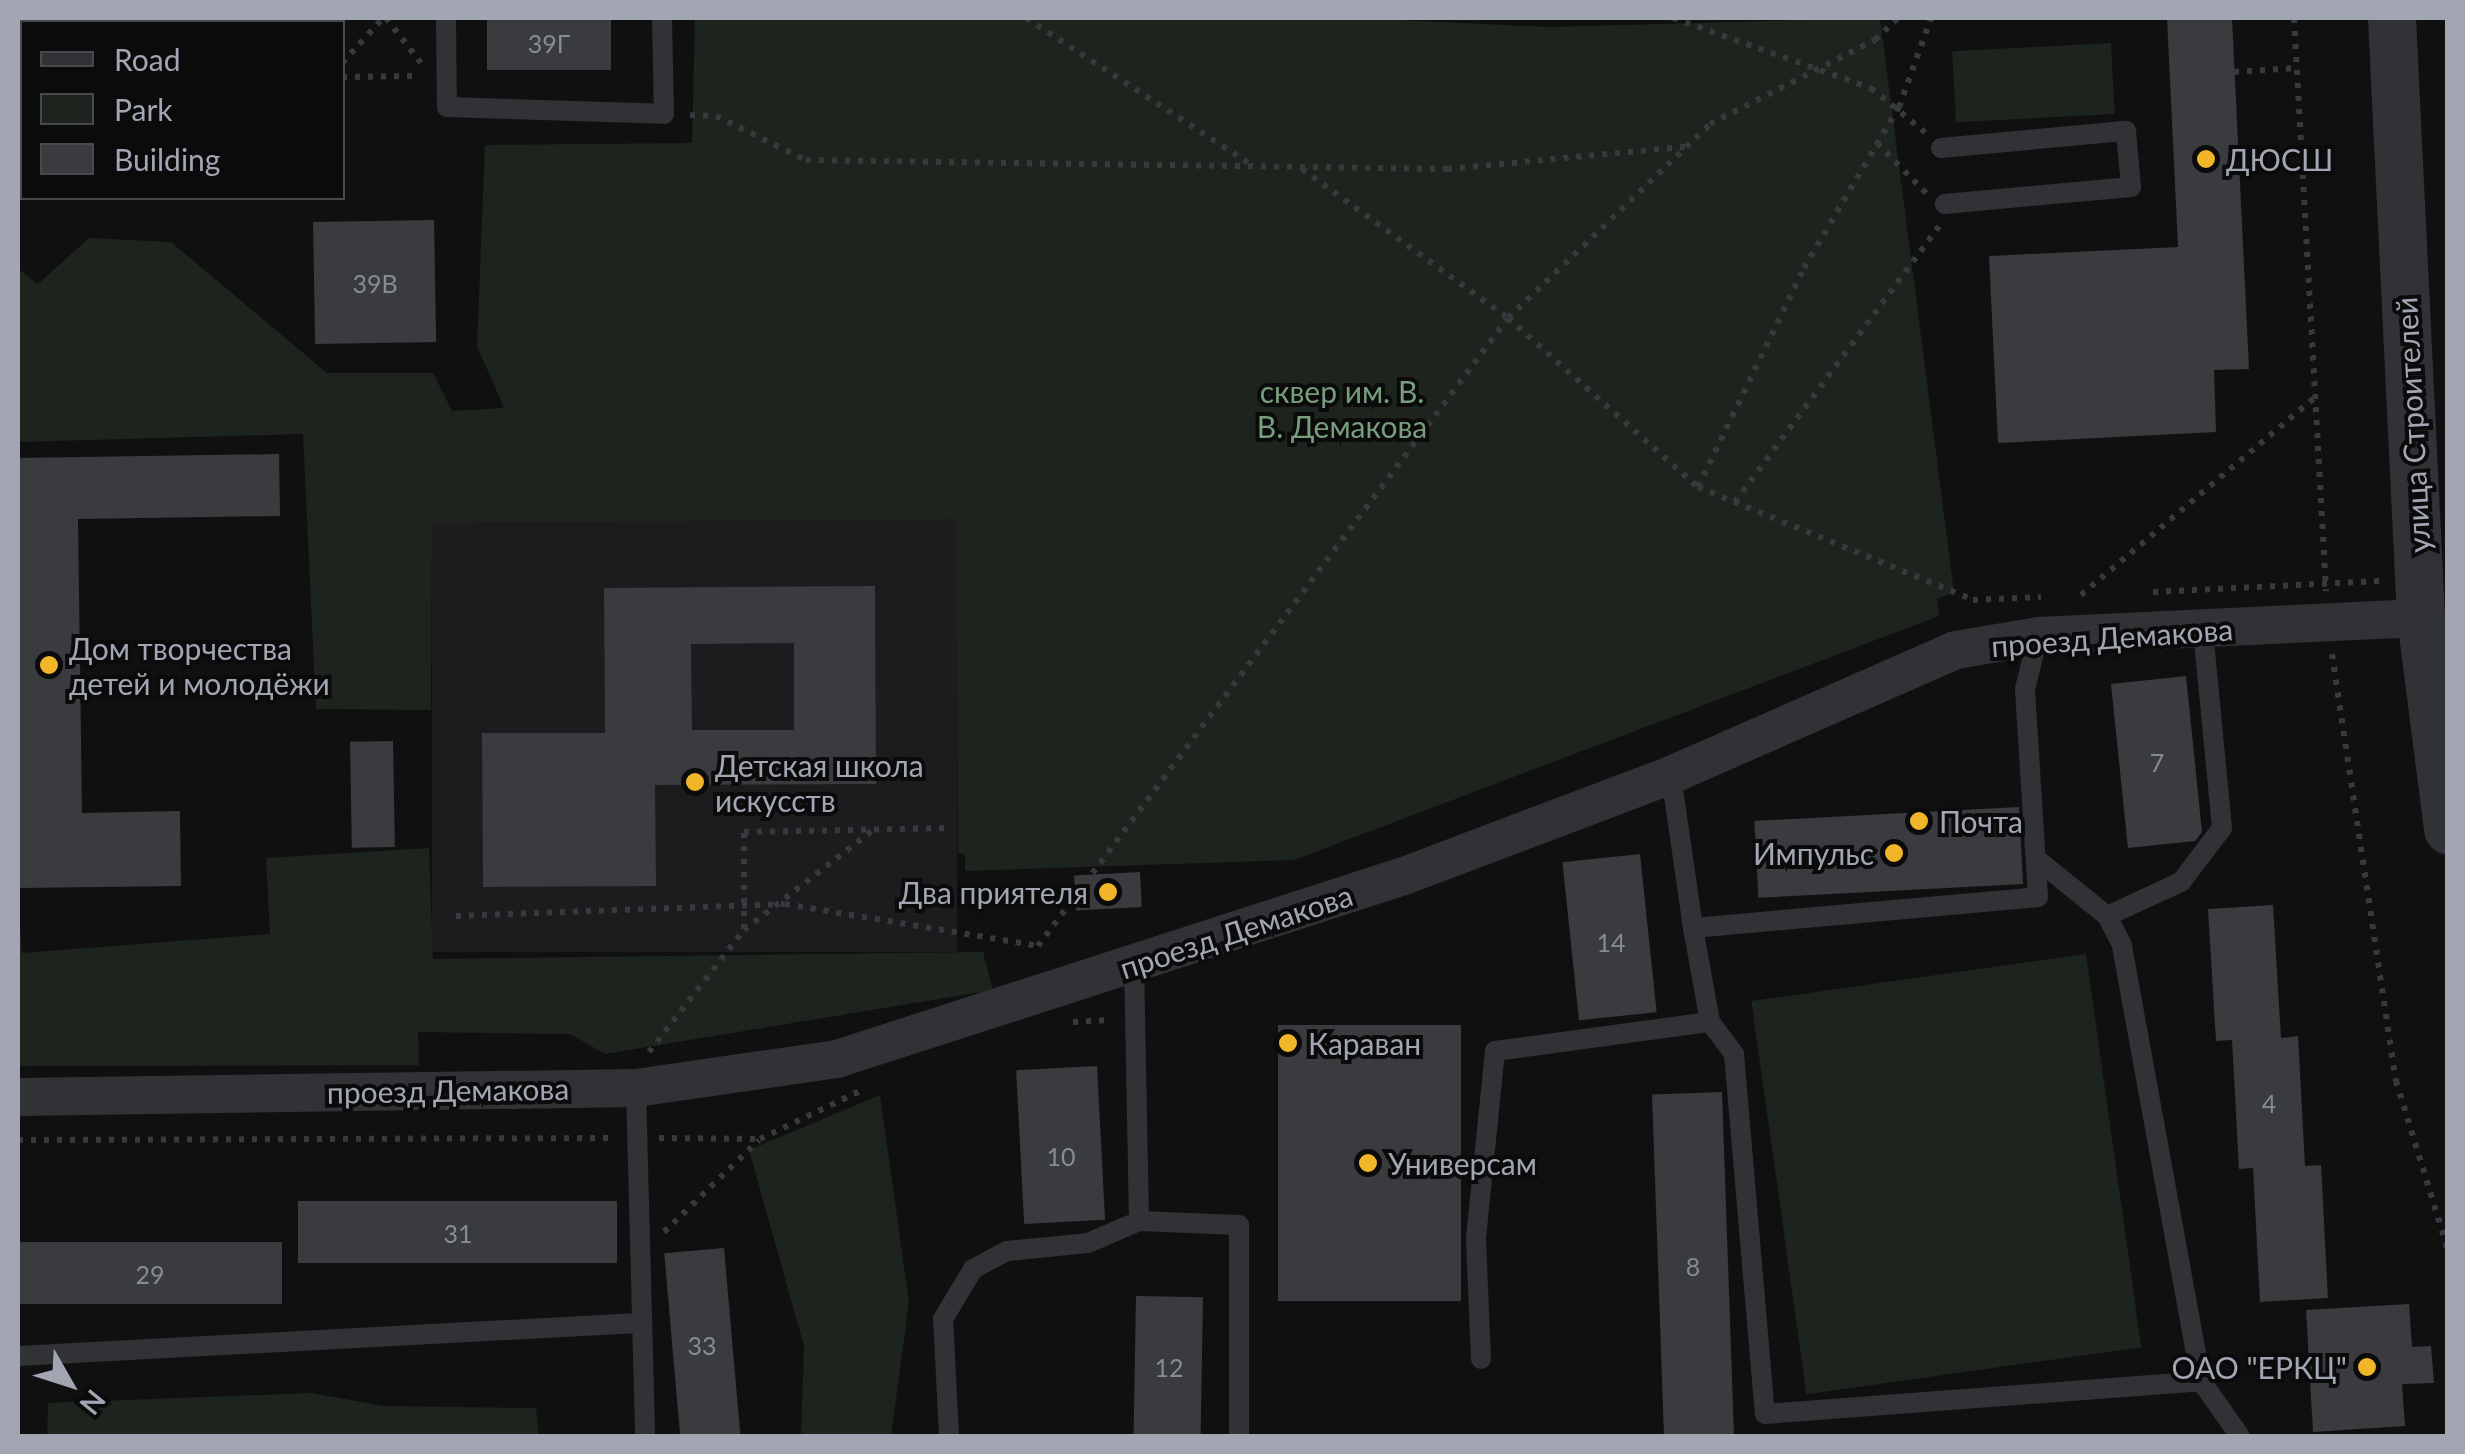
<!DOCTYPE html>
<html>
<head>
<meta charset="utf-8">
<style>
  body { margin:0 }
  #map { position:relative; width:2465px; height:1454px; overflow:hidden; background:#101011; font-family:Lato,sans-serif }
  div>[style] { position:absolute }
  .built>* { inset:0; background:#1c1c1e; transform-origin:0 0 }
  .green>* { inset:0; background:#1c241d; transform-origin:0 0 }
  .building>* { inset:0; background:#3a3b3e; transform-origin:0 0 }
  .path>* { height:6px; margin-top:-3px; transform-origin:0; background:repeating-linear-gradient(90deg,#37393d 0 5px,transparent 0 13px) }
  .service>* { height:20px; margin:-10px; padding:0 10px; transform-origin:10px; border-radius:10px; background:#313236 }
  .minor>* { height:38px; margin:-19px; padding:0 19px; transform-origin:19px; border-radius:19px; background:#313236 }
  .tertiary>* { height:48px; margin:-24px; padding:0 24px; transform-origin:24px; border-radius:24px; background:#313236 }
  .dots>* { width:28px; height:28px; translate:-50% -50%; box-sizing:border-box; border:5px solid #0b0b0c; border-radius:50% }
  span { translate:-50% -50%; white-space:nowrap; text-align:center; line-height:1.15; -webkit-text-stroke:8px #0b0b0c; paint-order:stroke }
  .number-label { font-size:25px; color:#878b95 }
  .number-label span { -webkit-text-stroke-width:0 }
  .poi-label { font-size:30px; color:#a1a6b2 }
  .left { translate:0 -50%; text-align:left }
  .right { translate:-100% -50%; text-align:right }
  .park-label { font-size:30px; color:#789d7c }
  .street-label { font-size:30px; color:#a1a6b2 }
  .frame { position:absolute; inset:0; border:20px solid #a1a6b2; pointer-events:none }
  .legend { position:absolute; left:20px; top:20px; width:325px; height:180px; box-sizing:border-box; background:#0b0b0c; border:2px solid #47494e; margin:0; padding:12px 18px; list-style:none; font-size:30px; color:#a1a6b2 }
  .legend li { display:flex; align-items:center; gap:20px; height:50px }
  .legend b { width:50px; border:2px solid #47494e }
  .north { position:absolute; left:20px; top:1334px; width:100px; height:100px; -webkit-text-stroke:8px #0b0b0c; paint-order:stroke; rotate:129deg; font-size:28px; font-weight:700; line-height:40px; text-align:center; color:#a1a6b2 }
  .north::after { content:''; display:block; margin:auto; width:35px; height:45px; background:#a1a6b2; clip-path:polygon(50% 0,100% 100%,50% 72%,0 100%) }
</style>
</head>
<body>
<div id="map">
  <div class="built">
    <div style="left:957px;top:519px;width:433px;height:525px;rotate:90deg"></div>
  </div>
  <div class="green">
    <div style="clip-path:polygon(695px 18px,1355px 18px,1549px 27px,1880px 18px,1954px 592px,1937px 599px,1939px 616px,1294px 860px,965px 871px,965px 854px,958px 853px,956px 519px,432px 523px,431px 710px,316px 709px,303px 434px,18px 442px,18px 269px,38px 284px,89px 238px,171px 242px,327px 373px,433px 373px,452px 411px,504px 408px,477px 346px,485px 145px,692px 143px)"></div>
    <div style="left:2111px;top:43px;width:71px;height:159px;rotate:87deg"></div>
    <div style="clip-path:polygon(429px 848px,433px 959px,983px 952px,993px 990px,605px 1054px,570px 1034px,418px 1032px,419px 1065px,18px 1066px,18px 899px,22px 953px,270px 934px,266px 858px)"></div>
    <div style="left:2086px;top:954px;width:397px;height:338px;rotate:82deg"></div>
    <div style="clip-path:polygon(880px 1095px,909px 1302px,891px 1436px,801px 1436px,804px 1346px,749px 1150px)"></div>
    <div style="clip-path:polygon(311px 1393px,384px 1406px,536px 1408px,539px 1436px,47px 1436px,48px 1403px)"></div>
  </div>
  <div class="building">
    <div style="left:487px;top:18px;width:124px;height:52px"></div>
    <div style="clip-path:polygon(2167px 18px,2232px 18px,2249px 369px,2214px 370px,2216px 432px,1998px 443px,1989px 256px,2178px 247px)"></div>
    <div style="left:434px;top:220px;width:122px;height:121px;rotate:89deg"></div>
    <div style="clip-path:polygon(279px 454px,280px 516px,78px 519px,82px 813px,180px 811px,181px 886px,18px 888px,18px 458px)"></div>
    <div style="clip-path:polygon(evenodd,875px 586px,876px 784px,655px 785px,656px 886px,483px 887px,482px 733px,605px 733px,604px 588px,875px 586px,794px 643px,794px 730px,692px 730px,691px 644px,794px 643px)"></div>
    <div style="clip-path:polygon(2186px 676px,2202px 832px,2195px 841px,2128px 848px,2111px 684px)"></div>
    <div style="left:393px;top:741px;width:106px;height:43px;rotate:89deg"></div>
    <div style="left:2019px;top:807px;width:77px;height:265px;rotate:87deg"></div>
    <div style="left:1640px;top:854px;width:159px;height:78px;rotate:84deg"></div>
    <div style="left:1140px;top:872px;width:35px;height:66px;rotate:87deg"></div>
    <div style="clip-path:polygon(2273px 905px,2281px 1038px,2298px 1036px,2305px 1166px,2321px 1165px,2328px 1298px,2260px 1302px,2253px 1168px,2239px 1169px,2232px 1040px,2216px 1041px,2208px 909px)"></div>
    <div style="left:1278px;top:1025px;width:183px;height:276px"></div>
    <div style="left:1097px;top:1066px;width:154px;height:81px;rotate:87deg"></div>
    <div style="left:1722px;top:1092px;width:344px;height:70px;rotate:88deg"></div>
    <div style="left:298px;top:1201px;width:319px;height:62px"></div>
    <div style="left:282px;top:1242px;width:62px;height:264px;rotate:90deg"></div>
    <div style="left:724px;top:1248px;width:189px;height:60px;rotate:85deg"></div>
    <div style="left:1136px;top:1296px;width:67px;height:140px;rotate:1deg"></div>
    <div style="clip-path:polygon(2409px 1304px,2412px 1347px,2431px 1346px,2434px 1383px,2402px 1384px,2405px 1426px,2313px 1432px,2306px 1310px)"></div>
  </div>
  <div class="path">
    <div style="left:386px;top:18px;width:57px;rotate:52.1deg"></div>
    <div style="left:1026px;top:18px;width:273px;rotate:33.1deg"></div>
    <div style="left:1673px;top:18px;width:210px;rotate:19.5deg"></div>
    <div style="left:1871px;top:88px;width:71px;rotate:39.3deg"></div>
    <div style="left:2294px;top:18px;width:574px;rotate:86.8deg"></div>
    <div style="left:342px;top:63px;width:61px;rotate:-47.7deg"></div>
    <div style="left:2234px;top:72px;width:63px;rotate:-3.6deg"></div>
    <div style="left:342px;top:77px;width:78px;rotate:-0.7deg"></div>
    <div style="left:690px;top:115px;width:26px;rotate:2deg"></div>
    <div style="left:716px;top:116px;width:100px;rotate:26.1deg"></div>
    <div style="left:806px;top:160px;width:641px;rotate:0.8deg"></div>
    <div style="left:1447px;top:169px;width:240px;rotate:-5.3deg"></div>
    <div style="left:1877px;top:143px;width:70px;rotate:45.6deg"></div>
    <div style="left:1302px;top:169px;width:254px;rotate:35.9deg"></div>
    <div style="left:1508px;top:318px;width:254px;rotate:41.7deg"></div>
    <div style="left:1698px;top:487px;width:297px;rotate:22.3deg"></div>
    <div style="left:1973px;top:600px;width:68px;rotate:-2.5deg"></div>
    <div style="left:1698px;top:487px;width:243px;rotate:-64.2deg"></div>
    <div style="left:1804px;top:268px;width:187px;rotate:-59.5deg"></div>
    <div style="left:1899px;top:107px;width:95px;rotate:-70.2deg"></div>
    <div style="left:1735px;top:502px;width:343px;rotate:-53.5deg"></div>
    <div style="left:2153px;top:592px;width:227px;rotate:-2.8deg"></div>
    <div style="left:2081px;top:595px;width:305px;rotate:-40.2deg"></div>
    <div style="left:2332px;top:654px;width:432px;rotate:81.5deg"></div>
    <div style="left:2396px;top:1081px;width:177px;rotate:72.9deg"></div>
    <div style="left:456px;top:916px;width:329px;rotate:-2.1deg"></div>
    <div style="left:785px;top:904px;width:256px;rotate:9.4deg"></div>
    <div style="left:1038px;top:946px;width:784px;rotate:-53.19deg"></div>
    <div style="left:1508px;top:318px;width:280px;rotate:-43.8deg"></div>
    <div style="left:1710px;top:124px;width:185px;rotate:-27deg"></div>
    <div style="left:1875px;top:40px;width:32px;rotate:-44deg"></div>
    <div style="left:744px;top:929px;width:97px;rotate:-90deg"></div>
    <div style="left:744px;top:832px;width:206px;rotate:-1.1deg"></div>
    <div style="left:1073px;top:1022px;width:38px;rotate:-3deg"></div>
    <div style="left:649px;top:1052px;width:155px;rotate:-52.1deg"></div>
    <div style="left:744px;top:930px;width:163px;rotate:-37.8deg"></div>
    <div style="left:659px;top:1138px;width:101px;rotate:0.6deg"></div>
    <div style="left:760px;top:1139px;width:111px;rotate:-25.6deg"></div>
    <div style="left:18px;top:1140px;width:593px;rotate:-0.19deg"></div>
    <div style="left:664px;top:1232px;width:132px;rotate:-44.1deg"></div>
  </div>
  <div class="service">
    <div style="left:187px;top:18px;width:4px;rotate:90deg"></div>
    <div style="left:446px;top:18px;width:89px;rotate:89.4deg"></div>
    <div style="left:447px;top:107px;width:217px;rotate:1.8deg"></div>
    <div style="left:664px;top:114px;width:96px;rotate:-91.2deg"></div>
    <div style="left:1941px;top:148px;width:186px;rotate:-5.3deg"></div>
    <div style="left:2126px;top:131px;width:56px;rotate:84.9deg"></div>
    <div style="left:2131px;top:187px;width:187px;rotate:174.8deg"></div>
    <div style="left:1671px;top:775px;width:155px;rotate:81.8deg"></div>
    <div style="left:1693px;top:928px;width:346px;rotate:-5.1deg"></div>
    <div style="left:2038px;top:897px;width:208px;rotate:-93.6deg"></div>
    <div style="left:2025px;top:689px;width:55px;rotate:-76.2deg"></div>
    <div style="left:2107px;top:916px;width:81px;rotate:-24.7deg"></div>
    <div style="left:2181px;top:882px;width:68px;rotate:-52.8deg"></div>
    <div style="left:2222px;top:828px;width:198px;rotate:-95.5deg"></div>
    <div style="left:1693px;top:928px;width:96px;rotate:79.7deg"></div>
    <div style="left:1710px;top:1022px;width:40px;rotate:53deg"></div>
    <div style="left:1734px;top:1054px;width:361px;rotate:85.1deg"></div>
    <div style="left:1765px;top:1414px;width:437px;rotate:-4.3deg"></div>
    <div style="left:2201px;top:1381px;width:443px;rotate:-100.3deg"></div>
    <div style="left:2122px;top:945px;width:33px;rotate:-117deg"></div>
    <div style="left:2107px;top:916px;width:87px;rotate:-141deg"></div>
    <div style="left:636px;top:1088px;width:348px;rotate:88.5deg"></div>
    <div style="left:1139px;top:1221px;width:100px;rotate:2.3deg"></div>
    <div style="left:1239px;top:1225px;width:211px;rotate:90deg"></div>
    <div style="left:18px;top:1356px;width:621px;rotate:-3.05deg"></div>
    <div style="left:1481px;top:1359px;width:121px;rotate:-92.4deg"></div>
    <div style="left:1476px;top:1238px;width:188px;rotate:-84.2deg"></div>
    <div style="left:1495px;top:1051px;width:217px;rotate:-7.7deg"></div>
    <div style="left:2201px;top:1381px;width:67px;rotate:54.7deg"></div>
    <div style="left:949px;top:1436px;width:117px;rotate:-92.9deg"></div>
    <div style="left:943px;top:1319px;width:58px;rotate:-59deg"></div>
    <div style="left:973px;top:1269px;width:38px;rotate:-28deg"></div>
    <div style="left:1007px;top:1251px;width:81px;rotate:-5.6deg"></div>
    <div style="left:1088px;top:1243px;width:56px;rotate:-23.3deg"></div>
    <div style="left:1139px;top:1221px;width:256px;rotate:-91.1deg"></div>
  </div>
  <div class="minor">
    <div style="left:18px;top:1097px;width:618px;rotate:-0.83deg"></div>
    <div style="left:636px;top:1088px;width:203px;rotate:-8.2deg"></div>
    <div style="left:837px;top:1059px;width:596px;rotate:-17.89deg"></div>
    <div style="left:1404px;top:876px;width:285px;rotate:-20.7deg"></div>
    <div style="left:1671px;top:775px;width:311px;rotate:-23.7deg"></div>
    <div style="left:1956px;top:650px;width:83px;rotate:-9.7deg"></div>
    <div style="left:2038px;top:636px;width:383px;rotate:-2.7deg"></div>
  </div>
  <div class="tertiary">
    <div style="left:2392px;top:18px;width:601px;rotate:87.23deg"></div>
    <div style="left:2421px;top:618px;width:214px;rotate:82.7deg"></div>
  </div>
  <div class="dots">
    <div style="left:2206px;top:159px;background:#f0b529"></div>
    <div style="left:49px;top:665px;background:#f0b529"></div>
    <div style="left:695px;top:782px;background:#f0b529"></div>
    <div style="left:1919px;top:821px;background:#f0b529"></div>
    <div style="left:1894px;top:853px;background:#f0b529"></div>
    <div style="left:1108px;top:892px;background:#f0b529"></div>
    <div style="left:1288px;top:1043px;background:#f0b529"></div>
    <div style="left:1368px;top:1163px;background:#f0b529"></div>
    <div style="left:2367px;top:1367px;background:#f0b529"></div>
  </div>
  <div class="number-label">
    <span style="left:549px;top:43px">39Г</span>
    <span style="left:375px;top:283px">39В</span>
    <span style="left:2157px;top:762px">7</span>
    <span style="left:1611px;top:942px">14</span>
    <span style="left:2269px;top:1103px">4</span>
    <span style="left:1061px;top:1156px">10</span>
    <span style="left:458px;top:1233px">31</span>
    <span style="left:1693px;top:1266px">8</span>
    <span style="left:150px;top:1274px">29</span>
    <span style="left:702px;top:1345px">33</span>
    <span style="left:1169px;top:1367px">12</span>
  </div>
  <div class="poi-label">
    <span class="left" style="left:2226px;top:159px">ДЮСШ</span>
    <span class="left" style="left:69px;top:665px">Дом творчества<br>детей и молодёжи</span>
    <span class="left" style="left:715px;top:782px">Детская школа<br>искусств</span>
    <span class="left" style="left:1939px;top:821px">Почта</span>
    <span class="right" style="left:1874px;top:853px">Импульс</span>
    <span class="right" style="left:1088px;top:892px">Два приятеля</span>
    <span class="left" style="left:1308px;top:1043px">Караван</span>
    <span class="left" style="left:1388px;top:1163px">Универсам</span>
    <span class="right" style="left:2347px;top:1367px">ОАО "ЕРКЦ"</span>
  </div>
  <div class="park-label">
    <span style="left:1342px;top:408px">сквер им. В.<br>В. Демакова</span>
  </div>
  <div class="street-label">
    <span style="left:2412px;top:425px;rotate:-93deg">улица Строителей</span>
    <span style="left:2112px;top:637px;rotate:-4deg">проезд Демакова</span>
    <span style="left:1236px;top:931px;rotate:-18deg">проезд Демакова</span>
    <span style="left:448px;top:1090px;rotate:-1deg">проезд Демакова</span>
  </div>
  <div class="frame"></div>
  <ul class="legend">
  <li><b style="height:12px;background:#313236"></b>Road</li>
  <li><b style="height:28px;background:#1c241d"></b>Park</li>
  <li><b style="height:28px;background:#3a3b3e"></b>Building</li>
  </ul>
  <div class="north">N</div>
</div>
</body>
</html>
